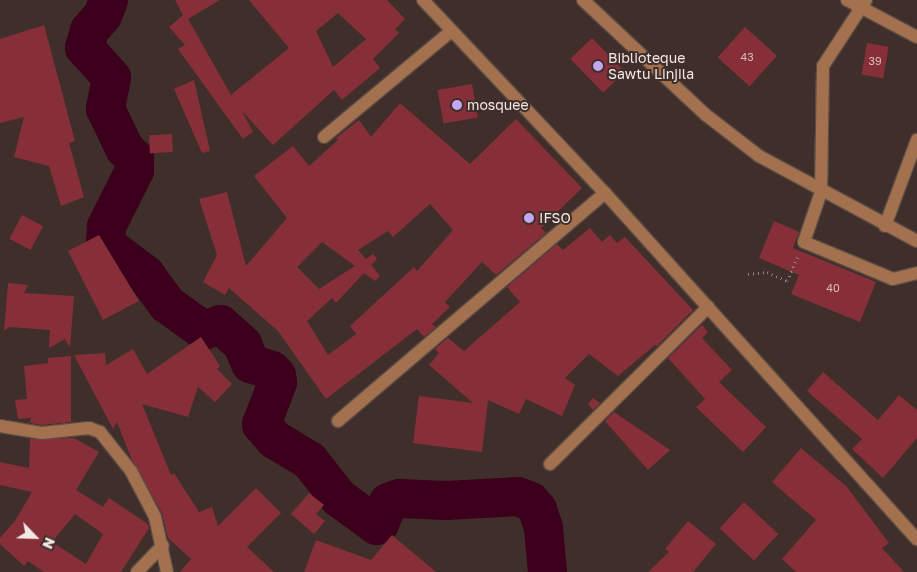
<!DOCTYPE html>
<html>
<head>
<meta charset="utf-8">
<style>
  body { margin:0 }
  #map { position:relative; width:917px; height:572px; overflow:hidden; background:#3f2e29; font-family:"Golos Text",sans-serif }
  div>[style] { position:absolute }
  .river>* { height:39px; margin:-19.5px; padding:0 19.5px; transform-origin:19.5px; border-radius:19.5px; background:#3c001c }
  .building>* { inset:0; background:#872f39; transform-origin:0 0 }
  .path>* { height:3px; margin-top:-1.5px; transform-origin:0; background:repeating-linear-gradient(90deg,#90827d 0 1px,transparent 0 5px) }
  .roads { filter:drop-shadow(1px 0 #5c4c47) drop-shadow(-1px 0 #5c4c47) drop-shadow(0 1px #5c4c47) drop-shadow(0 -1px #5c4c47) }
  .minor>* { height:12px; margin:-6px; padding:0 6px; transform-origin:6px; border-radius:6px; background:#a4714e }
  .dots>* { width:14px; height:14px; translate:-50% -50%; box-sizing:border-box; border:2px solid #3f2e29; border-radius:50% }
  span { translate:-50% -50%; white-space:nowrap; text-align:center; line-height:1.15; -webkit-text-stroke:4px #3f2e29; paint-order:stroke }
  .number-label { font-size:11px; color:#d9baba }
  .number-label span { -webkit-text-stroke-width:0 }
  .poi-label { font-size:14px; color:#f4e8e5 }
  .left { translate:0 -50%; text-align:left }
  .north { position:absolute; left:10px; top:512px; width:50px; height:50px; -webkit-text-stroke:4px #3f2e29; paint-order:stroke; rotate:114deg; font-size:14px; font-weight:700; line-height:20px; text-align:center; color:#f4e8e5 }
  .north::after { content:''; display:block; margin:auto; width:18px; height:22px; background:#f4e8e5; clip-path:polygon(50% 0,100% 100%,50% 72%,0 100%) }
</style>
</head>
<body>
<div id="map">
  <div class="river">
    <div style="left:108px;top:0;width:16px;rotate:112deg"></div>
    <div style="left:102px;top:15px;width:20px;rotate:131deg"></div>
    <div style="left:89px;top:30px;width:18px;rotate:106deg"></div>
    <div style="left:84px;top:47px;width:40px;rotate:48deg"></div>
    <div style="left:111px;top:77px;width:32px;rotate:101deg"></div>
    <div style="left:105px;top:108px;width:44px;rotate:64.6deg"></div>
    <div style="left:124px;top:148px;width:14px;rotate:45deg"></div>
    <div style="left:134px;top:158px;width:12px;rotate:90deg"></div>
    <div style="left:134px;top:170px;width:63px;rotate:116.6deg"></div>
    <div style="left:106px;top:226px;width:14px;rotate:94deg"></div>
    <div style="left:105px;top:240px;width:11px;rotate:52deg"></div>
    <div style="left:112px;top:249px;width:41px;rotate:37.1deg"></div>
    <div style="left:145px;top:274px;width:37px;rotate:54deg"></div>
    <div style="left:167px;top:304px;width:44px;rotate:35.8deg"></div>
    <div style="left:203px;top:330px;width:18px;rotate:-19deg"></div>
    <div style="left:220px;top:324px;width:30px;rotate:42deg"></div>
    <div style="left:242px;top:344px;width:21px;rotate:67deg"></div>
    <div style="left:250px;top:363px;width:22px;rotate:18deg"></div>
    <div style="left:271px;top:370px;width:7px;rotate:45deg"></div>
    <div style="left:276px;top:375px;width:7px;rotate:82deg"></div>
    <div style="left:277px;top:382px;width:45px;rotate:110.9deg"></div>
    <div style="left:261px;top:424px;width:20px;rotate:49deg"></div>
    <div style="left:274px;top:439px;width:41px;rotate:31deg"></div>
    <div style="left:309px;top:460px;width:47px;rotate:51.9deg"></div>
    <div style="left:338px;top:497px;width:47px;rotate:36.4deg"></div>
    <div style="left:376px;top:525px;width:4px;rotate:-34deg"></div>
    <div style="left:379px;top:523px;width:23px;rotate:-67deg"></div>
    <div style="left:388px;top:502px;width:12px;rotate:-20deg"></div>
    <div style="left:399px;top:498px;width:47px;rotate:2.4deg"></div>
    <div style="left:446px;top:500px;width:71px;rotate:-3.2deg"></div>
    <div style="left:517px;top:496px;width:14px;rotate:21deg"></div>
    <div style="left:530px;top:501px;width:11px;rotate:49deg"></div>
    <div style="left:537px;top:509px;width:19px;rotate:72deg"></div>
    <div style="left:543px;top:527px;width:45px;rotate:84.9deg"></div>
  </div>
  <div class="building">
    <div style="clip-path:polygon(evenodd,175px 0,220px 0,188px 19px,231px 95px,289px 48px,249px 0,387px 0,405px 19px,395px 29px,399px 33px,373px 59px,380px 68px,342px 100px,334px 90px,273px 145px,242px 111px,253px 132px,243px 139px,178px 49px,185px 45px,169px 27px,183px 15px,175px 0,338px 13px,366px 39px,333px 67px,316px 31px,338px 13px)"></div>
    <div style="clip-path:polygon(44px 25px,75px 141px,69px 143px,84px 197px,61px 206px,49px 166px,14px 157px,24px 117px,0 123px,0 39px)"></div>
    <div style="left:745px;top:27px;width:43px;height:41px;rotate:42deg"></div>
    <div style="left:592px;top:38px;width:47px;height:30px;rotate:46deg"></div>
    <div style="left:867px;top:43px;width:22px;height:32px;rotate:10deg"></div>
    <div style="clip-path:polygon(194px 80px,210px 151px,202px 153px,174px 89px)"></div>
    <div style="left:472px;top:84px;width:34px;height:35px;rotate:80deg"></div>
    <div style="clip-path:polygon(evenodd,400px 103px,470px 164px,516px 119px,582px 188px,541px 228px,546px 233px,496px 275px,482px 262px,445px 302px,450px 307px,432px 324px,436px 327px,424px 337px,417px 329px,326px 399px,278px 331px,229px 288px,225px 295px,203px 282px,217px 255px,199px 199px,227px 192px,246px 266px,287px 218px,254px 176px,293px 146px,309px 166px,338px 140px,336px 138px,359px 120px,371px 137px,400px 103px,430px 204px,453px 230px,417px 271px,414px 267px,350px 326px,356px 334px,328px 355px,307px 321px,332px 298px,336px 303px,364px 273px,375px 281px,380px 276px,371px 265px,377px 259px,373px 254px,366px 259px,358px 250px,388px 231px,393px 237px,430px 204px,400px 103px,322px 242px,355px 266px,319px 289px,297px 267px,322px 242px)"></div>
    <div style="left:172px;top:134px;width:18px;height:23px;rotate:87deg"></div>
    <div style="left:22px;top:215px;width:24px;height:27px;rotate:28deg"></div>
    <div style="clip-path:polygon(774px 221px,799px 232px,793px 248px,876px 282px,860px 322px,791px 294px,799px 275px,759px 258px)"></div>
    <div style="clip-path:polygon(590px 228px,602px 242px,610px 235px,617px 243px,625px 237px,693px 310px,657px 346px,655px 345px,618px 376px,589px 354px,565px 378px,575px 385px,562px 416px,526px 399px,519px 414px,488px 400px,482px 452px,413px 443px,419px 396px,473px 403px,429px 365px,439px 353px,435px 349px,448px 338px,464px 351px,520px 302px,507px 287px,557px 244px,563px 250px)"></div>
    <div style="clip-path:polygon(99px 235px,139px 301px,103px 320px,68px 251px)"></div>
    <div style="clip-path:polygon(8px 283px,28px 285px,24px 293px,74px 296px,70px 348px,65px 339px,49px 348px,50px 330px,9px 327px,4px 331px)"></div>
    <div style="clip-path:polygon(702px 325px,708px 332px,702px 338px,732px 370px,719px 382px,766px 427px,743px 452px,696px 407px,705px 399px,668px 358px)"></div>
    <div style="clip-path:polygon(201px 337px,220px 366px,217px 369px,232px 384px,215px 402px,198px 387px,188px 417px,142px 404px,171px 475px,174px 473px,199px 512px,212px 507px,218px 526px,256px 488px,281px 513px,247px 547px,274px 572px,180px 572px,191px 559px,168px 538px,162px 513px,132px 460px,117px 422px,113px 429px,74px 355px,105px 353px,106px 365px,133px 349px,147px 374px)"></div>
    <div style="clip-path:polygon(71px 356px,71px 422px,42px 425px,30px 423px,31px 418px,18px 419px,15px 400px,27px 399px,24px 366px,48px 363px,48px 358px)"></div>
    <div style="clip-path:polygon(823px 372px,878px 420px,899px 395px,917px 410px,917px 438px,883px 478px,852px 449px,862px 439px,807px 391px)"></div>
    <div style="clip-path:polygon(593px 398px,600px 403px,593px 410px,588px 404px)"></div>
    <div style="clip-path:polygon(614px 412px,670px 450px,648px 470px,605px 421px)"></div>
    <div style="clip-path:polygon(evenodd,74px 438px,99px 452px,76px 490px,103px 507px,109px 498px,148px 524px,149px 528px,121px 572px,44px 572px,28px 561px,24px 566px,0 544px,0 538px,15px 521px,32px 492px,0 485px,0 462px,29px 468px,30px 439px,74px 438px,75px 514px,103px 534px,86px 564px,52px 542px,75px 514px)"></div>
    <div style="clip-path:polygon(801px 448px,847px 487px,889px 543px,882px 548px,904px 572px,796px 572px,782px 559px,816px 520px,772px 482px)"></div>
    <div style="clip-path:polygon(309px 493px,324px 505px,316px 514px,325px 521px,314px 534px,291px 514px)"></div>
    <div style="left:744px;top:502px;width:47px;height:36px;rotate:43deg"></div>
    <div style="clip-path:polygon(688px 521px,716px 544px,693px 572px,648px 572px,669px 552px,665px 549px)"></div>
    <div style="clip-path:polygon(392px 535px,436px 572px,304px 572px,316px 540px,371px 560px)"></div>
  </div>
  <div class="path">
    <div style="left:748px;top:274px;width:19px;rotate:-6deg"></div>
    <div style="left:767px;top:272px;width:22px;rotate:24deg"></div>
    <div style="left:787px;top:281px;width:27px;rotate:-66deg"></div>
  </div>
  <div class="roads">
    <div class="minor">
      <div style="left:423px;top:0;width:265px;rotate:46.7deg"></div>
      <div style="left:605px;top:193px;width:466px;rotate:48deg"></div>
      <div style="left:583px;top:0;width:168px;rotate:43.1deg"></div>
      <div style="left:706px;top:115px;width:67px;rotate:37.7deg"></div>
      <div style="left:759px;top:156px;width:179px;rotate:28.3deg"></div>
      <div style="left:847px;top:0;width:79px;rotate:27.9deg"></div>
      <div style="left:866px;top:0;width:79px;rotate:123.1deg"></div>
      <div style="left:823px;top:66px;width:126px;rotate:90.9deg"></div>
      <div style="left:821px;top:192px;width:53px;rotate:108.8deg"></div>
      <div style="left:804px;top:242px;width:96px;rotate:22.6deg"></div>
      <div style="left:893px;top:279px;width:25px;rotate:-14deg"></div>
      <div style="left:324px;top:137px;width:164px;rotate:-39.8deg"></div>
      <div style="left:885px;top:226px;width:92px;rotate:-69.6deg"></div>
      <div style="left:338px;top:421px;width:351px;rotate:-40.5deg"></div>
      <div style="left:0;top:426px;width:43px;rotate:9.5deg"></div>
      <div style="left:42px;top:433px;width:47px;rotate:-6.1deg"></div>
      <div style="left:89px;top:428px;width:12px;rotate:20deg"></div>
      <div style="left:100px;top:432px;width:50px;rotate:51.5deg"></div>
      <div style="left:131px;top:471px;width:52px;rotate:62.4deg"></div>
      <div style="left:155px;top:517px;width:56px;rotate:77.7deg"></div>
      <div style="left:550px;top:464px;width:223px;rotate:-44.8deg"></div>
      <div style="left:137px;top:572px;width:37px;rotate:-46deg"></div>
    </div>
  </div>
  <div class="dots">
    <div style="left:598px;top:66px;background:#c2a7f2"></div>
    <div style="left:457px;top:105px;background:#c2a7f2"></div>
    <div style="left:529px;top:218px;background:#c2a7f2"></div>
  </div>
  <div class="number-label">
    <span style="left:747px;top:57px">43</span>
    <span style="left:875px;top:61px">39</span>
    <span style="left:833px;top:288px">40</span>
  </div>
  <div class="poi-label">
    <span class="left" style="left:608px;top:66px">Biblioteque<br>Sawtu Linjila</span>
    <span class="left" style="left:467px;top:105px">mosquee</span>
    <span class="left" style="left:539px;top:218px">IFSO</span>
  </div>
  <div class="north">N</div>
</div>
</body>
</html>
